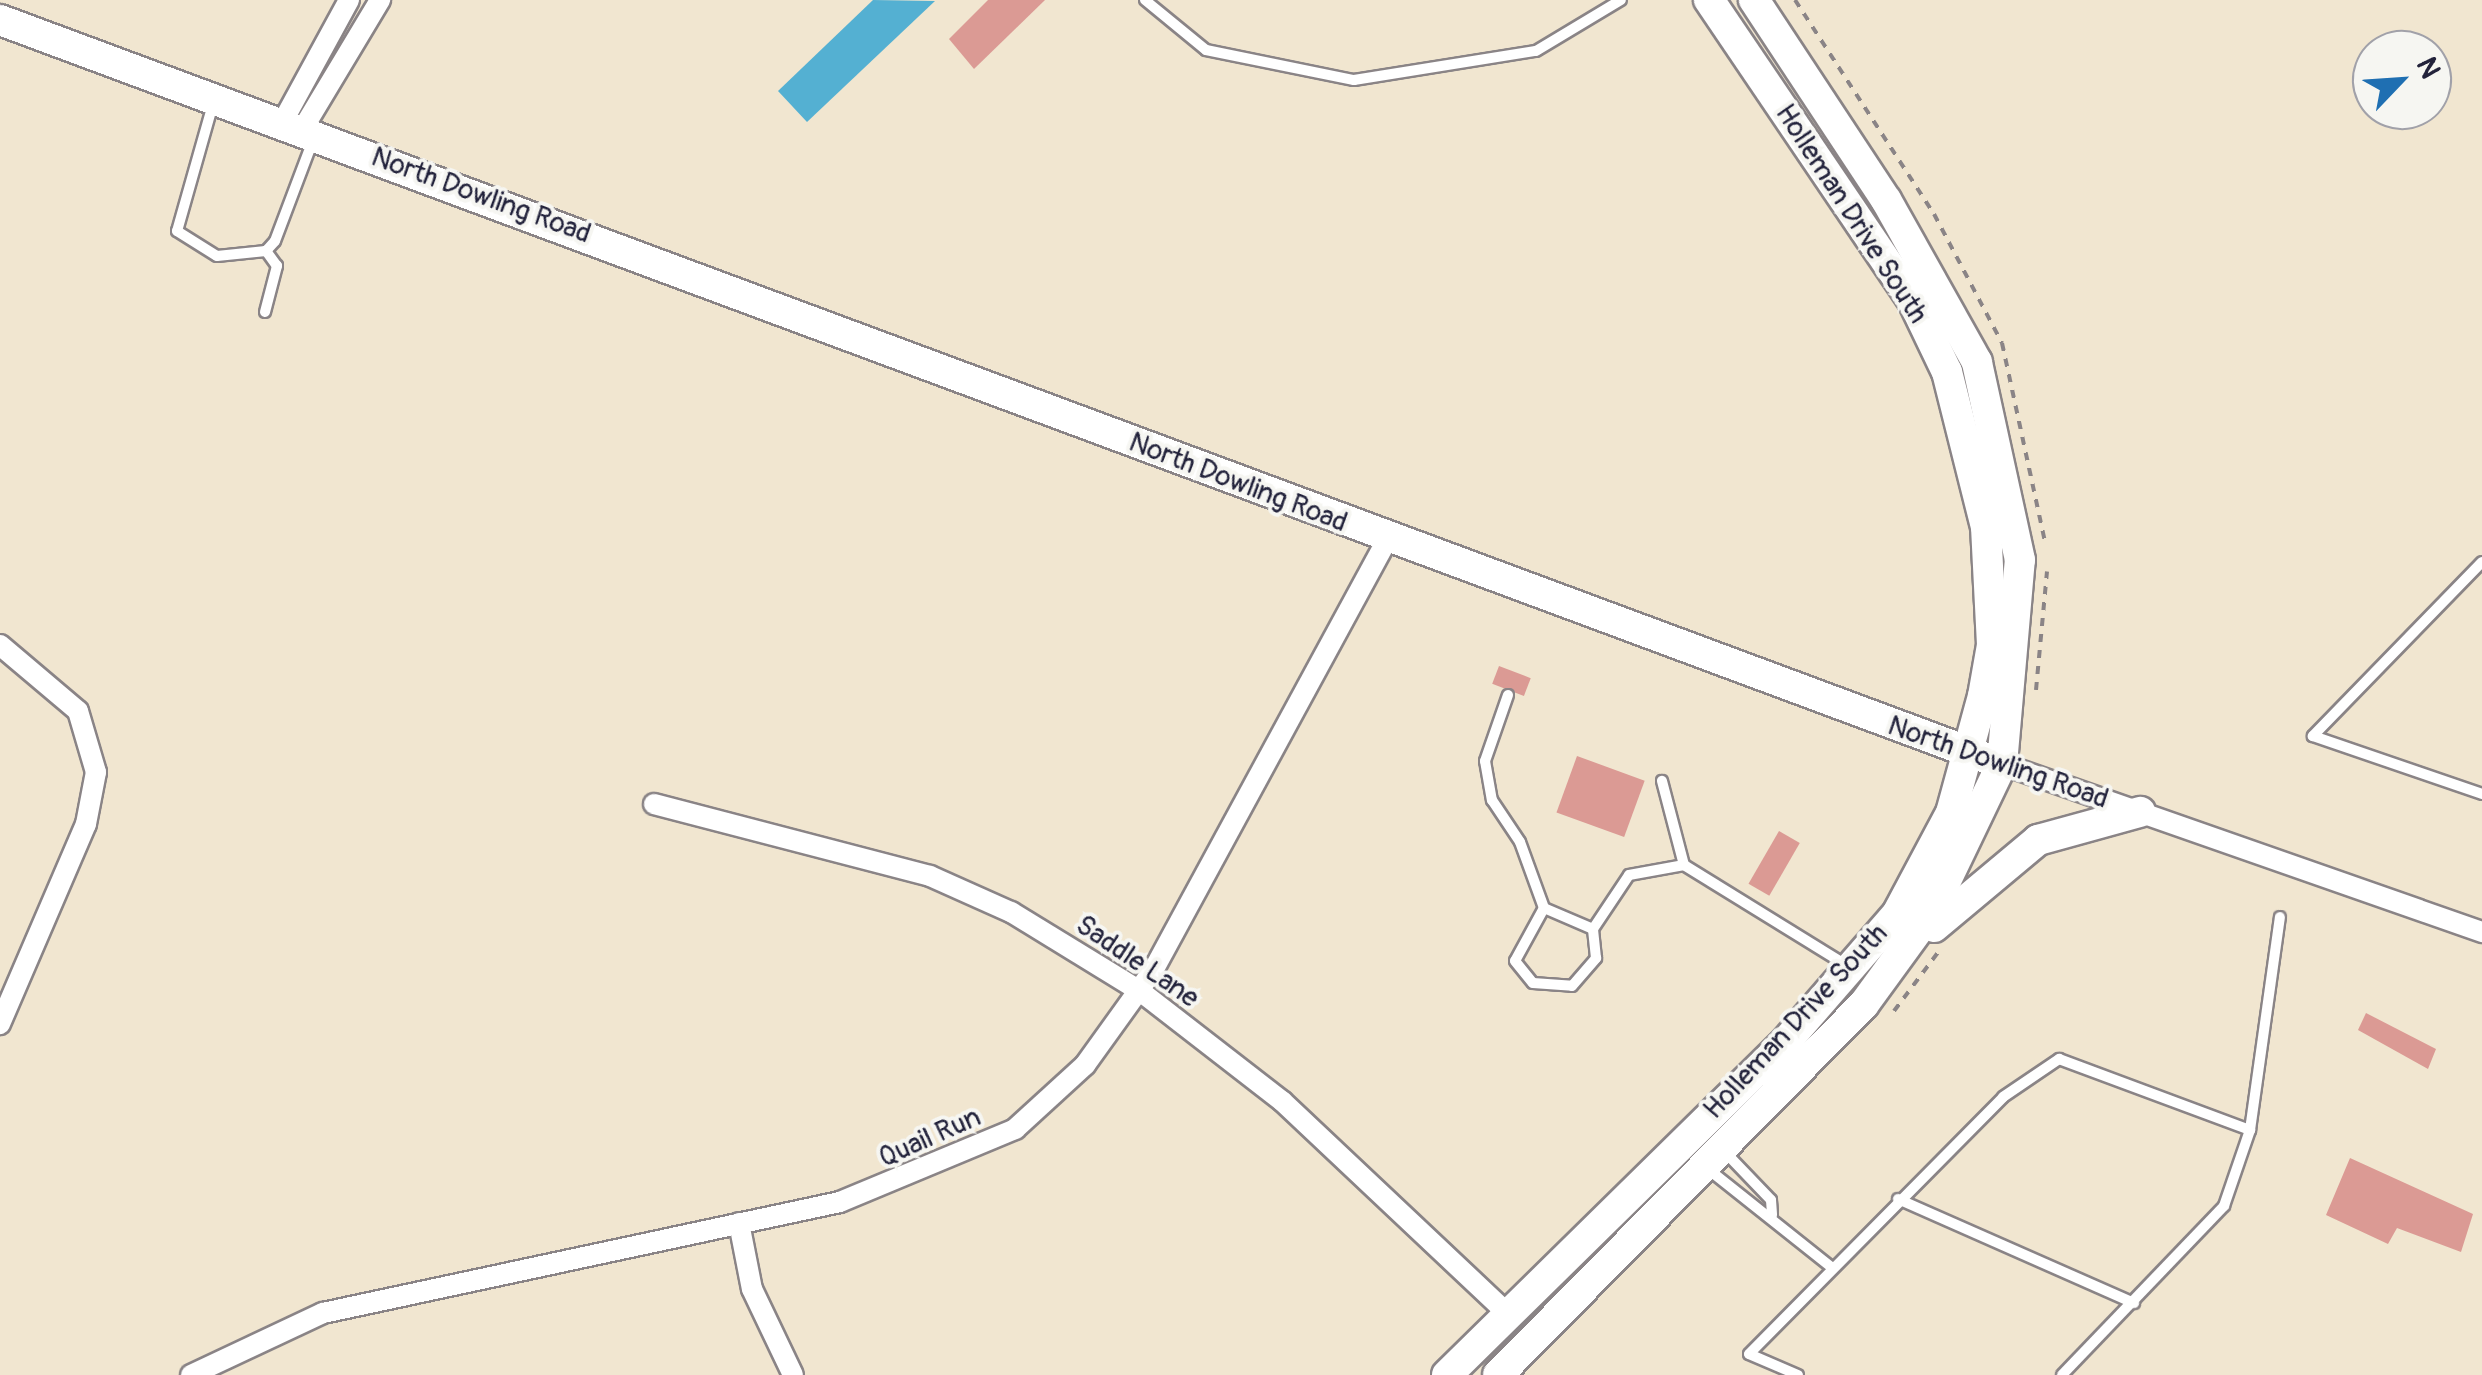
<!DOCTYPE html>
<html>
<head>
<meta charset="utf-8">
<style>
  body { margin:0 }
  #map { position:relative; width:2482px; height:1375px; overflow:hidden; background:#f1e6d0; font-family:Pangolin,sans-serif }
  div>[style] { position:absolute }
  .water>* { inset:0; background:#54b0d2 }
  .building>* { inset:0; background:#db9a94; transform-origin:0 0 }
  .path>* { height:4px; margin-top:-2px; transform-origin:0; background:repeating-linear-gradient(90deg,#8a8486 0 8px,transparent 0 16px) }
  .roads { filter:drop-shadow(2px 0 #8a8486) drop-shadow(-2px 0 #8a8486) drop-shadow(0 2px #8a8486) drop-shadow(0 -2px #8a8486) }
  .lane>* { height:10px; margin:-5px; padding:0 5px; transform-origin:5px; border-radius:5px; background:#fff }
  .street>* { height:20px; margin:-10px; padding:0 10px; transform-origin:10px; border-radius:10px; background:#fff }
  .secondary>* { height:30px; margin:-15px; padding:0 15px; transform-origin:15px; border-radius:15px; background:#fff }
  span { translate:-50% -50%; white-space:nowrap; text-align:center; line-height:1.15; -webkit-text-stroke:8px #f6f6f2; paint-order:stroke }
  .street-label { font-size:28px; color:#22223b }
  .north { position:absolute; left:2352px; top:30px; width:100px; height:100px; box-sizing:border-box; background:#f6f6f2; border:2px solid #a1a1a9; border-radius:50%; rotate:65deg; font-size:28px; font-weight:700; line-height:40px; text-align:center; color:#22223b }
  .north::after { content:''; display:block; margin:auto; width:35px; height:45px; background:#1f6fb2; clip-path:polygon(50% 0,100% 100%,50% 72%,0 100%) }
</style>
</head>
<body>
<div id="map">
  <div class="water">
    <div style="clip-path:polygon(873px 0,935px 1px,807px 122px,778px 91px)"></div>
  </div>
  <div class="building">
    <div style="clip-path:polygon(988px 0,1045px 0,974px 69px,949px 39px)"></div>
    <div style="left:1499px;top:666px;width:34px;height:19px;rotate:21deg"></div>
    <div style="left:1577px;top:756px;width:72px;height:60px;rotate:20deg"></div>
    <div style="left:1779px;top:831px;width:24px;height:61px;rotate:30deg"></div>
    <div style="clip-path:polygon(2366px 1013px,2436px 1049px,2428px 1069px,2358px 1030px)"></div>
    <div style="clip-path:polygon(2350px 1158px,2473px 1214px,2461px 1252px,2397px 1228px,2388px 1244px,2326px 1215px)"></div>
  </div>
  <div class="path">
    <div style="left:1795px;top:0;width:255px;rotate:57deg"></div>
    <div style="left:1934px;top:214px;width:146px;rotate:62.2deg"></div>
    <div style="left:2002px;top:343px;width:204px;rotate:77.8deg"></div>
    <div style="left:2036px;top:690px;width:119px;rotate:-84.7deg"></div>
    <div style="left:1894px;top:1011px;width:75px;rotate:-53.1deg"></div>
  </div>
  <div class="roads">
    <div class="lane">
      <div style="left:1145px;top:0;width:79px;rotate:39.3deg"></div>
      <div style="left:1206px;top:50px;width:151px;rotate:11.5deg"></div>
      <div style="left:1354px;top:80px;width:184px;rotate:-9.1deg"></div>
      <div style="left:1536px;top:51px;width:99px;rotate:-31deg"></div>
      <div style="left:213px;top:104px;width:132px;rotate:105.8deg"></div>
      <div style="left:177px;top:231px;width:47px;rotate:32deg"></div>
      <div style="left:217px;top:256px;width:49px;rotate:-5.8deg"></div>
      <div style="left:266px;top:251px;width:13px;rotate:-48deg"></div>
      <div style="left:275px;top:241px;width:110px;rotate:-69.3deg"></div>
      <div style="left:265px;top:312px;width:48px;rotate:-75.4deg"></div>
      <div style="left:277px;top:266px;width:19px;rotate:-126deg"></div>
      <div style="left:2482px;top:562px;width:243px;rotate:134.2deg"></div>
      <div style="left:2313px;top:736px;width:179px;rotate:18.9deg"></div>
      <div style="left:1508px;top:695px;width:70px;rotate:109.2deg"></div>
      <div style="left:1485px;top:761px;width:40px;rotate:80deg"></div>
      <div style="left:1492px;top:800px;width:50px;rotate:56.3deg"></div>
      <div style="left:1520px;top:842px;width:70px;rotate:70deg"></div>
      <div style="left:1544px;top:908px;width:60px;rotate:118.7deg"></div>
      <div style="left:1515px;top:961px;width:28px;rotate:51deg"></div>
      <div style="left:1533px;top:983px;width:39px;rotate:4deg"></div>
      <div style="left:1572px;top:986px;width:37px;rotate:-49deg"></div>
      <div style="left:1596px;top:958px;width:29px;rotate:-96deg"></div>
      <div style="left:1593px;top:929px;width:65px;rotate:-56.3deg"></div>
      <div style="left:1629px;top:875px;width:56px;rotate:-10.3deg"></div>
      <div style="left:1684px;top:865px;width:87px;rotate:-104.7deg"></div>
      <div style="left:1684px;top:865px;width:194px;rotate:31.7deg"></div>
      <div style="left:1544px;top:908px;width:53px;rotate:23.2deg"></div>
      <div style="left:2250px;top:1130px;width:215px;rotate:-82deg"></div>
      <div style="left:1724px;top:1151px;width:68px;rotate:46.2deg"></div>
      <div style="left:1771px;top:1200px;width:15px;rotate:86deg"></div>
      <div style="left:1708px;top:1169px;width:156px;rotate:38.5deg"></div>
      <div style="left:1898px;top:1199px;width:258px;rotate:23.8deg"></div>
      <div style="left:1798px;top:1375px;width:53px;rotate:-156.8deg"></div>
      <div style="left:1749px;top:1354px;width:361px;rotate:-45.3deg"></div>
      <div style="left:2003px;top:1097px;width:68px;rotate:-34.2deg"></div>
      <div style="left:2059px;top:1059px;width:204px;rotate:20.4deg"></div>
      <div style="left:2250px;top:1130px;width:80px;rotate:108.9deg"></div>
      <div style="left:2224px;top:1206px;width:234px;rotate:133.8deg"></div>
    </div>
    <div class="street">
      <div style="left:282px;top:123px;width:140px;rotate:-61.4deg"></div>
      <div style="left:302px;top:130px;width:152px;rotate:-59deg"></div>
      <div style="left:0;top:645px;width:102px;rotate:40.2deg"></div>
      <div style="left:78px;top:711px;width:64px;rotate:73.6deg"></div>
      <div style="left:96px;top:772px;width:53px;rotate:100.9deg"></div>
      <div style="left:86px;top:824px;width:218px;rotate:113.3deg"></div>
      <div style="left:2002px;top:764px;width:509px;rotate:19.29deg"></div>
      <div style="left:654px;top:804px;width:285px;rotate:14.6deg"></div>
      <div style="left:930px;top:876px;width:89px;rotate:24deg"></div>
      <div style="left:1011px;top:912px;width:151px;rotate:31.5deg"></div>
      <div style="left:1140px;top:991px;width:180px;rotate:37.8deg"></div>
      <div style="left:1282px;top:1101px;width:308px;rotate:43.3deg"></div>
      <div style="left:739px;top:1223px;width:67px;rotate:78.9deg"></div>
      <div style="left:752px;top:1289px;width:95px;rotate:64.5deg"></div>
      <div style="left:191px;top:1375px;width:146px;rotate:-25.2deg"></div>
      <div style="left:323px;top:1313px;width:529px;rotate:-12.12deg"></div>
      <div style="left:840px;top:1202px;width:190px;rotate:-22.6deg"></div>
      <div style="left:1015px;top:1129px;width:95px;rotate:-42.4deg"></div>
      <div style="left:1085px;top:1065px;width:118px;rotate:-54.3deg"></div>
      <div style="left:1154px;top:969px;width:489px;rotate:-61.5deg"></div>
    </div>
    <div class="secondary">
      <div style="left:0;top:20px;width:2136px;rotate:20.39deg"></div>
      <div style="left:1934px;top:927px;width:136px;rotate:-39.9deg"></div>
      <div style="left:2038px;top:840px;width:106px;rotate:-15.4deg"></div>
      <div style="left:1447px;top:1375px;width:472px;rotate:-44.5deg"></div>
      <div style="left:1784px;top:1044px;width:172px;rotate:-49deg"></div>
      <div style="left:1897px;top:914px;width:115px;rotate:-61.9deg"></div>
      <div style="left:1951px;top:813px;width:121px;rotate:-74.7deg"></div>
      <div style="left:1983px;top:696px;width:52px;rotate:-80deg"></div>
      <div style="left:1992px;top:645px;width:118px;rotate:-92.9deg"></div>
      <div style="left:1986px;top:527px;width:160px;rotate:-104.1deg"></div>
      <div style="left:1947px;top:372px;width:79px;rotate:-115.6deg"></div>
      <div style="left:1913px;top:301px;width:364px;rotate:-124.1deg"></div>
      <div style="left:1498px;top:1375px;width:521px;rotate:-45.39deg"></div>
      <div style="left:1864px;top:1004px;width:114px;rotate:-53.9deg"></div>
      <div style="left:1931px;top:912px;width:164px;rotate:-64.4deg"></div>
      <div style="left:2002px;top:764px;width:205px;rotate:-85deg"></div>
      <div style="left:2020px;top:560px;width:203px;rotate:-102.3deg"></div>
      <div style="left:1977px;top:362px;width:186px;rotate:-119.3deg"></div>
      <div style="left:1886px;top:200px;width:240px;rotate:-123.4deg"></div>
    </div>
  </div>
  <div class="street-label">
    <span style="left:481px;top:196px;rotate:20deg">North Dowling Road</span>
    <span style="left:1851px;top:214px;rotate:57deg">Holleman Drive South</span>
    <span style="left:1238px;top:483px;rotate:21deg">North Dowling Road</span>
    <span style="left:1998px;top:763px;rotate:19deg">North Dowling Road</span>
    <span style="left:1137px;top:962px;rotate:34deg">Saddle Lane</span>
    <span style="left:1796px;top:1022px;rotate:-47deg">Holleman Drive South</span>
    <span style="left:930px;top:1138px;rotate:-24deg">Quail Run</span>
  </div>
  <div class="north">N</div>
</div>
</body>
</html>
